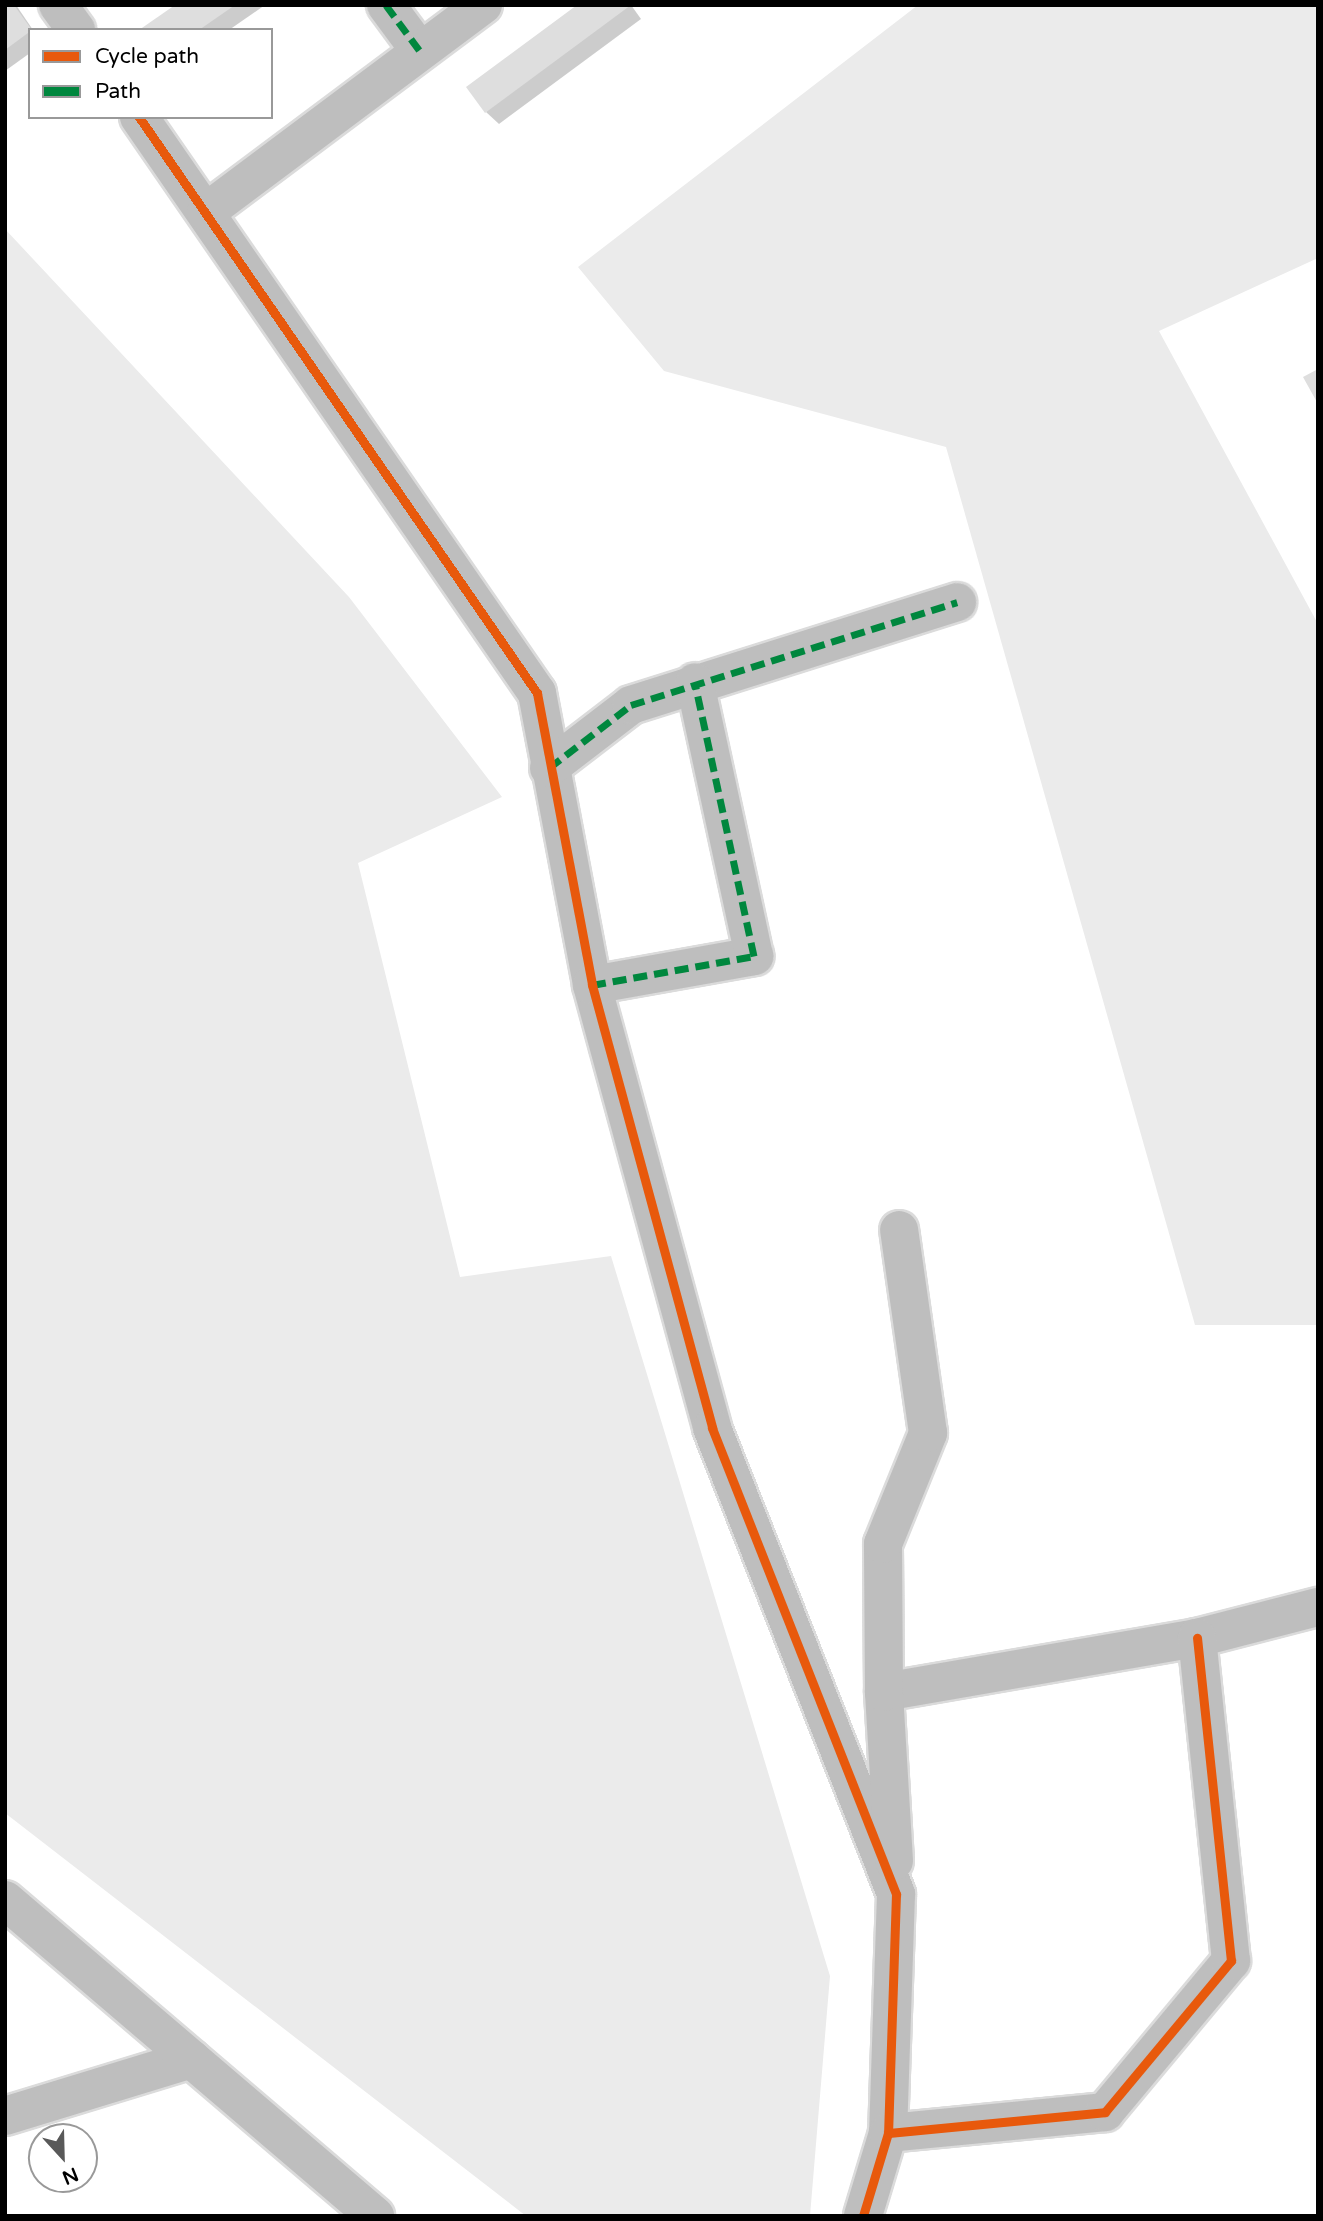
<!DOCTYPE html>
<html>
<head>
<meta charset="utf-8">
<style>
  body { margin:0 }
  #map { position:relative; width:1323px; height:2221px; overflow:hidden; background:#fff; font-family:"Varela Round",sans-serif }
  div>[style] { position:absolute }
  .green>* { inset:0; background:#ebebeb }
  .shadow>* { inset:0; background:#0003 }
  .building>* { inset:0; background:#dedede }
  .roads { filter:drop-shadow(2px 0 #dbdbdb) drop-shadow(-2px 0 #dbdbdb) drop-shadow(0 2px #dbdbdb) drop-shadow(0 -2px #dbdbdb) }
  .minor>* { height:38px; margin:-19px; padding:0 19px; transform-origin:19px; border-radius:19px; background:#bebebe }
  .major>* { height:38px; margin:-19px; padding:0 19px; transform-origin:19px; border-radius:19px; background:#bebebe }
  .quiet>* { height:7px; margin-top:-3.5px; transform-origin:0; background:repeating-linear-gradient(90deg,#00873e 0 14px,transparent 0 21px) }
  .cycleway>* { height:9px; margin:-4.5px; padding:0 4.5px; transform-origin:4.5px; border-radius:4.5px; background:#e8590c }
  span { translate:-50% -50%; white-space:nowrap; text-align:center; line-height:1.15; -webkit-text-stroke:5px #fff; paint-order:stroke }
  .frame { position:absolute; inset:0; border:7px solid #000; pointer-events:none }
  .legend { position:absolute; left:28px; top:28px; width:245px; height:91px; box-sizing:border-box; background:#fff; border:2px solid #999; margin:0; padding:9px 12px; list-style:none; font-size:21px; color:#000 }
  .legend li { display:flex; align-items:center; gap:14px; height:35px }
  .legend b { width:35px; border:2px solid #999 }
  .north { position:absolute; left:28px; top:2123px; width:70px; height:70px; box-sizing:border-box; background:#fff; border:2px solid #999; border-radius:50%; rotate:158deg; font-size:19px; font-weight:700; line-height:28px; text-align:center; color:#000 }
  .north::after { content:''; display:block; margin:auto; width:24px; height:32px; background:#595959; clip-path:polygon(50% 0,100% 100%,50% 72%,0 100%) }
</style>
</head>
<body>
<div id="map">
  <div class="green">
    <div style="clip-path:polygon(918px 5px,1318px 5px,1318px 258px,1159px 331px,1318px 624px,1318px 1325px,1195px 1325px,946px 447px,664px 371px,578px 267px)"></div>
    <div style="clip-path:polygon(5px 229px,349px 597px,502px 797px,358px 863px,460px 1277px,611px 1256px,830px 1976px,810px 2216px,526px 2216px,5px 1813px)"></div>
  </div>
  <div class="shadow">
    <div style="clip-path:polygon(5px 5px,16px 5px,33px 30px,30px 53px,5px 71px)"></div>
    <div style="clip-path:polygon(178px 5px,265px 5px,229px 30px,142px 30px)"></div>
    <div style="clip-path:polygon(580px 5px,631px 5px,641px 19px,499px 124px,486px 112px)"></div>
  </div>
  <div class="building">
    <div style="clip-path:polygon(5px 5px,14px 5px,32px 30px,5px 50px)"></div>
    <div style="clip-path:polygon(175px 5px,235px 5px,199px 30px,139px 30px)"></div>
    <div style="clip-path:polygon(577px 5px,631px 5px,485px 113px,466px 87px)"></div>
    <div style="clip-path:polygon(1318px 369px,1318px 404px,1303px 377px)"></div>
  </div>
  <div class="roads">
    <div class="minor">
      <div style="left:58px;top:5px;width:31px;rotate:54deg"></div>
      <div style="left:386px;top:5px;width:57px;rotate:53.5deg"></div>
      <div style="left:139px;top:117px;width:700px;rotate:55.36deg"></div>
      <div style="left:537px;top:693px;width:297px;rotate:79.3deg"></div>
      <div style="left:592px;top:985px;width:459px;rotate:74.8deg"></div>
      <div style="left:712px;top:1428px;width:501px;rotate:68.45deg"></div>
      <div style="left:896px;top:1894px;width:239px;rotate:91.9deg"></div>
      <div style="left:888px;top:2133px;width:87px;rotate:106.8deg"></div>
      <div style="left:206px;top:212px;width:346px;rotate:-36.8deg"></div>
      <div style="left:549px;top:768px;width:103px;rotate:-37.5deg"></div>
      <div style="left:631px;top:705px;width:342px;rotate:-17.5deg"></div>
      <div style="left:592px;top:985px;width:165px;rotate:-10.1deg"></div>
      <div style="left:754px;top:956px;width:280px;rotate:-102.2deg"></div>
      <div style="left:884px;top:1692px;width:318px;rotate:-9.8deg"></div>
      <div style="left:1197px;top:1638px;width:125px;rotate:-14.4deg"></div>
      <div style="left:894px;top:1861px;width:169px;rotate:-93.4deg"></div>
      <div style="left:884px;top:1692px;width:148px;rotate:-90.4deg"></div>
      <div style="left:883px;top:1544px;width:120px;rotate:-67.9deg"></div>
      <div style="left:928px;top:1433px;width:205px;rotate:-98.1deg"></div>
      <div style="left:5px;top:2116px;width:195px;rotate:-17deg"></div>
      <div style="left:888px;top:2133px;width:218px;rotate:-5.5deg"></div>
      <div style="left:1105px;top:2112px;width:197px;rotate:-50.2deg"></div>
      <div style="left:1231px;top:1961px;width:325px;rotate:-96deg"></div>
    </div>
    <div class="major">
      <div style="left:5px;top:1900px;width:487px;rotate:40.5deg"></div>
    </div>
  </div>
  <div class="quiet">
    <div style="left:386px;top:5px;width:57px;rotate:53.5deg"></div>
    <div style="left:549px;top:768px;width:103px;rotate:-37.5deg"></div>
    <div style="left:631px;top:705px;width:342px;rotate:-17.5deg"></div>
    <div style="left:592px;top:985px;width:165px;rotate:-10.1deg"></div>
    <div style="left:754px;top:956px;width:280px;rotate:-102.2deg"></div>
  </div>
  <div class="cycleway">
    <div style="left:139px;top:117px;width:700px;rotate:55.36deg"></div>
    <div style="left:537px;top:693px;width:297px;rotate:79.3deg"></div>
    <div style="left:592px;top:985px;width:459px;rotate:74.8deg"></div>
    <div style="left:712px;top:1428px;width:501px;rotate:68.45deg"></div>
    <div style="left:896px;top:1894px;width:239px;rotate:91.9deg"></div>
    <div style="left:888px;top:2133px;width:87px;rotate:106.8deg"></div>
    <div style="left:888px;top:2133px;width:218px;rotate:-5.5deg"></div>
    <div style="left:1105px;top:2112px;width:197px;rotate:-50.2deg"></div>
    <div style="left:1231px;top:1961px;width:325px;rotate:-96deg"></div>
  </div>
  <div class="frame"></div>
  <ul class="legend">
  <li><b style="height:9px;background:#e8590c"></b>Cycle path</li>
  <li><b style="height:9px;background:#00873e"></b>Path</li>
  </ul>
  <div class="north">N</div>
</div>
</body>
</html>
